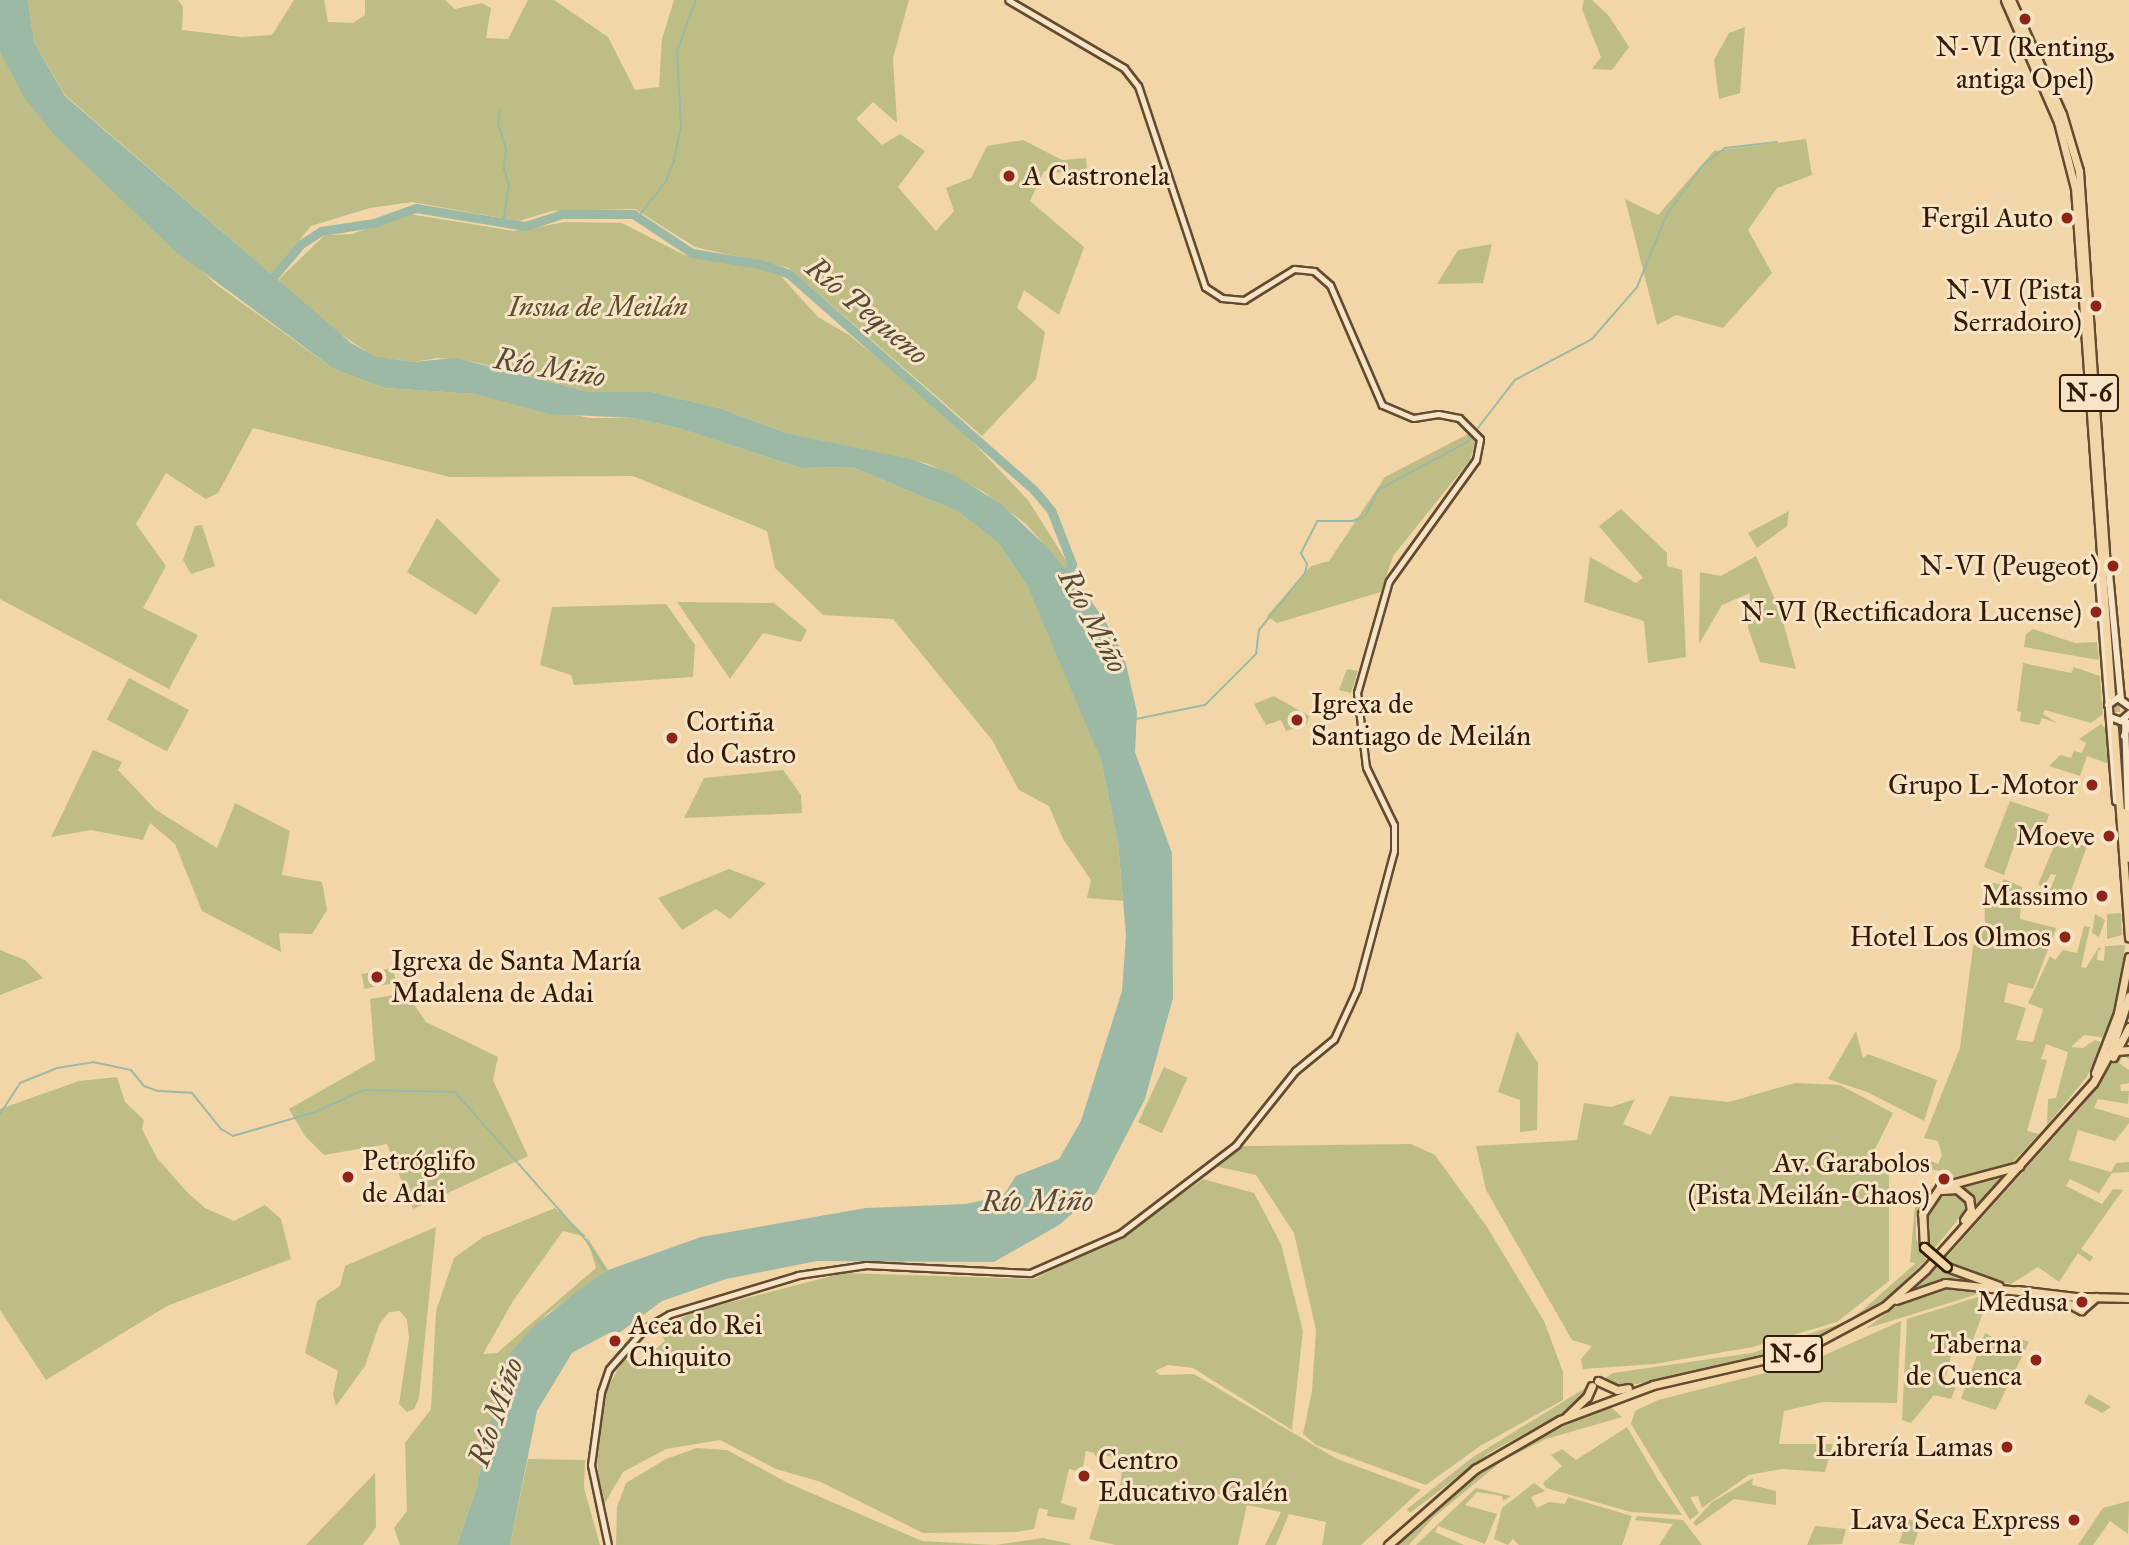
<!DOCTYPE html>
<html>
<head>
<meta charset="utf-8">
<style>
  body { margin:0 }
  #map { position:relative; width:2129px; height:1545px; overflow:hidden; background:#f2d6a8; font-family:"IM FELL Great Primer",serif }
  div>[style] { position:absolute }
  .green>* { inset:0; background:#bebd85; transform-origin:0 0 }
  .water>* { inset:0; background:#9cb9a5 }
  .stream>* { height:2px; margin:-1px; padding:0 1px; transform-origin:1px; border-radius:1px; background:#9cb9a5 }
  .river>* { height:9px; margin:-4.5px; padding:0 4.5px; transform-origin:4.5px; border-radius:4.5px; background:#9cb9a5 }
  .trunk-tunnel>* { height:7px; margin-top:-3.5px; transform-origin:0; background:repeating-linear-gradient(90deg,#ccb188 0 7px,transparent 0 10.5px) }
  .roads { filter:drop-shadow(2px 0 #644a2e) drop-shadow(-2px 0 #644a2e) drop-shadow(0 2px #644a2e) drop-shadow(0 -2px #644a2e) }
  .tertiary>* { height:5px; margin:-2.5px; padding:0 2.5px; transform-origin:2.5px; border-radius:2.5px; background:#f7e4c6 }
  .secondary>* { height:6px; margin:-3px; padding:0 3px; transform-origin:3px; border-radius:3px; background:#f7e4c6 }
  .trunk>* { height:7px; margin:-3.5px; padding:0 3.5px; transform-origin:3.5px; border-radius:3.5px; background:#f2d6a8 }
  .bridges { filter:drop-shadow(2px 0 #351b06) drop-shadow(-2px 0 #351b06) drop-shadow(0 2px #351b06) drop-shadow(0 -2px #351b06) }
  .trunk-bridge>* { height:7px; margin:-3.5px; padding:0 3.5px; transform-origin:3.5px; border-radius:3.5px; background:#f2d6a8 }
  .dots>* { width:19px; height:19px; translate:-50% -50%; box-sizing:border-box; border:4px solid #f7e4c6; border-radius:50% }
  span { translate:-50% -50%; white-space:nowrap; text-align:center; line-height:1.15; -webkit-text-stroke:6px #f7e4c6; paint-order:stroke }
  .shield-label span { padding:2px 5px; background:#f7e4c6; border:2px solid; border-radius:5px; -webkit-text-stroke-width:0 }
  .shield-label { font-size:26px; color:#351b06; font-weight:700 }
  .poi-label { font-size:28px; color:#351b06 }
  .left { translate:0 -50%; text-align:left }
  .right { translate:-100% -50%; text-align:right }
  .park-label { font-size:28px; color:#5e4c2c; font-style:italic }
  .water-label { font-size:30px; color:#544a36; font-style:italic }
</style>
</head>
<body>
<div id="map">
  <div class="green">
    <div style="clip-path:polygon(28px 0,178px 0,183px 7px,182px 30px,241px 37px,272px 35px,294px 0,324px 0,328px 22px,353px 23px,365px 15px,365px 0,445px 0,455px 9px,482px 3px,491px 8px,486px 38px,508px 39px,528px 0,554px 0,608px 37px,635px 90px,659px 87px,662px 39px,674px 0,909px 0,893px 58px,897px 123px,873px 102px,856px 119px,882px 145px,900px 134px,925px 151px,898px 187px,936px 231px,954px 211px,946px 188px,971px 178px,987px 146px,1023px 140px,1062px 160px,1086px 158px,1087px 175px,1044px 171px,1030px 201px,1084px 247px,1059px 315px,1024px 290px,1017px 308px,1045px 332px,1036px 379px,982px 436px,789px 268px,695px 247px,635px 209px,552px 211px,519px 221px,412px 202px,370px 208px,311px 226px,271px 274px,65px 95px,34px 42px)"></div>
    <div style="clip-path:polygon(1584px 0,1592px 0,1609px 16px,1629px 47px,1612px 70px,1592px 69px,1601px 57px,1582px 9px)"></div>
    <div style="clip-path:polygon(1745px 27px,1740px 93px,1719px 99px,1714px 60px,1729px 33px)"></div>
    <div style="clip-path:polygon(0 52px,54px 135px,217px 285px,334px 369px,385px 388px,475px 394px,589px 418px,633px 418px,678px 428px,801px 468px,852px 467px,959px 512px,999px 544px,1028px 587px,1057px 647px,1101px 760px,1118px 843px,1123px 901px,1087px 898px,1091px 880px,1063px 839px,1049px 806px,1019px 790px,992px 740px,893px 619px,823px 615px,775px 568px,767px 531px,633px 476px,450px 477px,253px 428px,218px 493px,206px 499px,166px 473px,136px 524px,166px 566px,143px 608px,198px 635px,169px 689px,0 599px)"></div>
    <div style="clip-path:polygon(1806px 139px,1812px 175px,1777px 188px,1748px 230px,1772px 273px,1723px 328px,1676px 315px,1657px 325px,1625px 199px,1658px 215px,1714px 151px)"></div>
    <div style="clip-path:polygon(409px 214px,514px 231px,565px 222px,622px 223px,684px 255px,777px 272px,818px 317px,849px 335px,942px 410px,1028px 500px,1069px 565px,1066px 569px,1026px 524px,984px 492px,929px 464px,786px 433px,719px 408px,652px 392px,590px 392px,474px 362px,438px 358px,413px 362px,373px 356px,323px 322px,278px 280px,325px 235px,352px 234px)"></div>
    <div style="clip-path:polygon(1492px 244px,1483px 283px,1437px 284px,1458px 250px)"></div>
    <div style="clip-path:polygon(1470px 433px,1476px 441px,1470px 460px,1393px 556px,1381px 592px,1277px 623px,1267px 616px,1311px 566px,1329px 561px,1385px 477px)"></div>
    <div style="clip-path:polygon(1621px 509px,1667px 553px,1667px 566px,1682px 570px,1686px 657px,1648px 663px,1644px 621px,1584px 602px,1590px 557px,1636px 583px,1643px 578px,1599px 526px)"></div>
    <div style="clip-path:polygon(1789px 511px,1787px 526px,1757px 548px,1748px 533px)"></div>
    <div style="clip-path:polygon(437px 518px,500px 580px,476px 615px,407px 572px)"></div>
    <div style="clip-path:polygon(202px 525px,215px 566px,191px 574px,183px 560px,195px 526px)"></div>
    <div style="clip-path:polygon(1756px 556px,1780px 611px,1796px 669px,1760px 662px,1748px 628px,1750px 593px,1722px 605px,1699px 644px,1700px 572px,1721px 576px)"></div>
    <div style="clip-path:polygon(677px 602px,774px 603px,807px 630px,801px 642px,763px 633px,730px 679px)"></div>
    <div style="clip-path:polygon(666px 604px,695px 645px,693px 677px,574px 685px,571px 675px,540px 665px,552px 607px)"></div>
    <div style="clip-path:polygon(2033px 629px,2075px 643px,2097px 642px,2099px 660px,2024px 647px,2026px 634px)"></div>
    <div style="clip-path:polygon(2023px 663px,2071px 673px,2074px 667px,2100px 676px,2103px 714px,2091px 723px,2045px 710px,2043px 714px,2057px 723px,2042px 718px,2039px 725px,2020px 721px,2021px 712px,2017px 711px)"></div>
    <div style="clip-path:polygon(1347px 669px,1358px 671px,1351px 693px,1339px 690px)"></div>
    <div style="left:129px;top:678px;width:68px;height:47px;rotate:28deg"></div>
    <div style="clip-path:polygon(1274px 696px,1309px 716px,1307px 724px,1286px 731px,1281px 720px,1266px 725px,1254px 704px)"></div>
    <div style="clip-path:polygon(2101px 724px,2107px 730px,2109px 764px,2087px 756px,2080px 776px,2049px 766px,2060px 755px,2071px 758px,2074px 751px,2082px 753px,2086px 743px,2079px 739px)"></div>
    <div style="clip-path:polygon(93px 750px,122px 762px,118px 770px,156px 810px,217px 848px,235px 803px,290px 831px,282px 875px,322px 882px,327px 910px,312px 934px,279px 933px,281px 952px,202px 911px,175px 844px,150px 823px,143px 840px,91px 830px,51px 837px)"></div>
    <div style="clip-path:polygon(783px 770px,801px 795px,802px 813px,684px 818px,704px 778px)"></div>
    <div style="clip-path:polygon(2010px 801px,2049px 814px,2042px 837px,2019px 831px,2004px 875px,1984px 867px)"></div>
    <div style="clip-path:polygon(2059px 834px,2071px 838px,2070px 843px,2087px 846px,2068px 899px,2050px 890px,2056px 875px,2051px 874px,2044px 887px,2038px 885px)"></div>
    <div style="clip-path:polygon(729px 869px,766px 883px,730px 919px,716px 909px,682px 930px,658px 898px)"></div>
    <div style="clip-path:polygon(2004px 879px,2022px 887px,2020px 919px,2056px 928px,2033px 989px,2008px 983px,2004px 1002px,2026px 1008px,2016px 1040px,2033px 1042px,2043px 1009px,2028px 1003px,2050px 956px,2055px 960px,2063px 950px,2077px 953px,2084px 926px,2090px 927px,2081px 967px,2086px 968px,2099px 947px,2102px 950px,2098px 950px,2097px 960px,2104px 961px,2105px 946px,2125px 945px,2121px 985px,2106px 1038px,2084px 1035px,2071px 1047px,2083px 1048px,2095px 1040px,2104px 1043px,2086px 1078px,2047px 1125px,2048px 1099px,2056px 1098px,2068px 1052px,2046px 1044px,2041px 1059px,2047px 1060px,2027px 1131px,2039px 1134px,2013px 1162px,1993px 1171px,1941px 1179px,1940px 1171px,1920px 1167px,1921px 1157px,1938px 1164px,1942px 1155px,1938px 1141px,1924px 1138px,1960px 1048px,1973px 947px,1985px 924px,1984px 882px,2001px 884px)"></div>
    <div style="clip-path:polygon(2121px 913px,2122px 935px,2107px 939px,2107px 914px)"></div>
    <div style="clip-path:polygon(2095px 914px,2105px 920px,2099px 937px,2092px 933px)"></div>
    <div style="clip-path:polygon(0 950px,25px 960px,43px 978px,0 995px)"></div>
    <div style="left:393px;top:968px;width:15px;height:32px;rotate:79deg"></div>
    <div style="clip-path:polygon(406px 993px,426px 1022px,498px 1057px,493px 1080px,528px 1156px,413px 1209px,387px 1144px,324px 1155px,305px 1136px,289px 1109px,375px 1060px,370px 999px)"></div>
    <div style="clip-path:polygon(1517px 1031px,1538px 1063px,1537px 1130px,1520px 1132px,1520px 1100px,1498px 1092px)"></div>
    <div style="clip-path:polygon(1856px 1031px,1863px 1058px,1868px 1054px,1937px 1080px,1924px 1121px,1867px 1092px,1828px 1079px)"></div>
    <div style="clip-path:polygon(2129px 1053px,2129px 1059px,2123px 1056px,2119px 1063px,2129px 1070px,2129px 1083px,2120px 1085px,2121px 1091px,2129px 1091px,2128px 1104px,2098px 1099px,2094px 1108px,2129px 1118px,2129px 1123px,2115px 1141px,2078px 1130px,2069px 1160px,2111px 1172px,2116px 1163px,2129px 1162px,2129px 1172px,2112px 1173px,2099px 1193px,2070px 1179px,2066px 1186px,2102px 1204px,2113px 1189px,2123px 1190px,2081px 1249px,2093px 1257px,2090px 1262px,2078px 1253px,2059px 1282px,2038px 1267px,2011px 1284px,1962px 1269px,1945px 1259px,2083px 1105px,2117px 1056px)"></div>
    <div style="left:1164px;top:1067px;width:26px;height:61px;rotate:25deg"></div>
    <div style="clip-path:polygon(117px 1077px,125px 1102px,144px 1120px,142px 1129px,157px 1158px,187px 1192px,205px 1208px,234px 1221px,265px 1205px,281px 1219px,291px 1259px,167px 1306px,46px 1380px,0 1310px,0 1109px,79px 1081px)"></div>
    <div style="clip-path:polygon(1795px 1083px,1840px 1085px,1893px 1113px,1874px 1151px,1889px 1175px,1889px 1281px,1837px 1322px,1753px 1347px,1654px 1364px,1583px 1369px,1581px 1359px,1592px 1346px,1572px 1340px,1486px 1190px,1476px 1146px,1577px 1140px,1584px 1103px,1611px 1107px,1635px 1099px,1623px 1124px,1651px 1135px,1670px 1096px,1729px 1102px)"></div>
    <div style="clip-path:polygon(1411px 1144px,1435px 1155px,1487px 1227px,1544px 1321px,1563px 1372px,1563px 1400px,1480px 1446px,1426px 1485px,1316px 1445px,1303px 1434px,1312px 1391px,1316px 1330px,1294px 1233px,1256px 1175px,1214px 1166px,1241px 1146px)"></div>
    <div style="clip-path:polygon(2008px 1172px,1975px 1207px,1971px 1197px,1954px 1187px)"></div>
    <div style="clip-path:polygon(1203px 1179px,1254px 1193px,1281px 1244px,1303px 1331px,1292px 1430px,1193px 1368px,1168px 1365px,1155px 1371px,1160px 1375px,1194px 1374px,1337px 1459px,1421px 1490px,1361px 1545px,1322px 1545px,1326px 1522px,1289px 1514px,1276px 1545px,1265px 1545px,1281px 1512px,1247px 1505px,1238px 1545px,1116px 1545px,1089px 1539px,1103px 1494px,1119px 1498px,1123px 1460px,1101px 1454px,1099px 1464px,1094px 1453px,1086px 1451px,1082px 1472px,1069px 1469px,1061px 1503px,1077px 1508px,1074px 1520px,1047px 1516px,1048px 1510px,1039px 1508px,1034px 1529px,1016px 1532px,923px 1533px,821px 1482px,776px 1469px,720px 1440px,666px 1449px,623px 1472px,602px 1508px,596px 1451px,606px 1391px,624px 1358px,635px 1366px,665px 1341px,657px 1328px,700px 1310px,843px 1273px,1034px 1279px,1130px 1231px)"></div>
    <div style="clip-path:polygon(1940px 1184px,1928px 1193px,1916px 1217px,1916px 1239px,1927px 1259px,1888px 1297px,1835px 1331px,1771px 1354px,1637px 1384px,1618px 1388px,1602px 1380px,1613px 1373px,1752px 1353px,1851px 1320px,1916px 1263px,1910px 1262px,1915px 1205px,1921px 1194px)"></div>
    <div style="clip-path:polygon(1945px 1192px,1957px 1195px,1968px 1207px,1934px 1249px,1927px 1242px,1924px 1222px,1937px 1198px)"></div>
    <div style="clip-path:polygon(evenodd,555px 1208px,587px 1237px,608px 1270px,547px 1314px,502px 1363px,477px 1486px,457px 1545px,400px 1545px,394px 1528px,407px 1511px,405px 1443px,431px 1409px,436px 1311px,454px 1258px,483px 1237px,555px 1208px,563px 1231px,587px 1237px,596px 1268px,497px 1353px,483px 1354px,513px 1301px,563px 1231px)"></div>
    <div style="clip-path:polygon(436px 1227px,419px 1398px,414px 1409px,407px 1412px,399px 1404px,409px 1338px,407px 1320px,400px 1311px,389px 1312px,379px 1325px,365px 1366px,336px 1406px,333px 1394px,338px 1371px,305px 1353px,317px 1301px,340px 1286px,345px 1266px)"></div>
    <div style="clip-path:polygon(1937px 1267px,1965px 1281px,1965px 1282px,1916px 1288px)"></div>
    <div style="clip-path:polygon(1945px 1286px,1991px 1290px,1865px 1329px,1910px 1296px)"></div>
    <div style="clip-path:polygon(1981px 1296px,1988px 1299px,1971px 1345px,1957px 1341px,1952px 1353px,1944px 1383px,1956px 1387px,1951px 1399px,1934px 1395px,1911px 1423px,1902px 1420px,1907px 1319px)"></div>
    <div style="clip-path:polygon(1901px 1321px,1897px 1403px,1823px 1402px,1784px 1411px,1779px 1444px,1833px 1444px,1825px 1472px,1782px 1469px,1749px 1475px,1702px 1508px,1698px 1496px,1690px 1497px,1699px 1513px,1690px 1520px,1631px 1424px,1635px 1411px,1658px 1400px,1809px 1362px)"></div>
    <div style="clip-path:polygon(1985px 1333px,2009px 1347px,2014px 1336px,2029px 1342px,1996px 1410px,1961px 1399px)"></div>
    <div style="clip-path:polygon(1587px 1387px,1587px 1394px,1564px 1412px,1489px 1453px,1410px 1513px,1407px 1509px,1473px 1457px)"></div>
    <div style="clip-path:polygon(2089px 1394px,2111px 1407px,2102px 1413px,2084px 1403px)"></div>
    <div style="clip-path:polygon(1612px 1408px,1622px 1417px,1546px 1439px,1502px 1461px,1434px 1517px,1409px 1545px,1397px 1545px,1427px 1513px,1505px 1456px,1593px 1412px)"></div>
    <div style="clip-path:polygon(1627px 1427px,1658px 1480px,1682px 1515px,1631px 1512px,1546px 1488px,1543px 1483px,1562px 1466px,1551px 1455px,1562px 1449px,1576px 1460px)"></div>
    <div style="clip-path:polygon(697px 1448px,727px 1450px,788px 1483px,922px 1541px,995px 1545px,1043px 1538px,1071px 1544px,1070px 1545px,616px 1545px,617px 1507px,626px 1483px,666px 1459px)"></div>
    <div style="clip-path:polygon(528px 1459px,585px 1460px,584px 1488px,600px 1545px,510px 1545px)"></div>
    <div style="clip-path:polygon(375px 1473px,376px 1527px,363px 1545px,306px 1545px)"></div>
    <div style="clip-path:polygon(1753px 1478px,1752px 1485px,1776px 1491px,1776px 1505px,1734px 1499px,1696px 1526px,1693px 1523px,1712px 1502px)"></div>
    <div style="clip-path:polygon(1534px 1483px,1545px 1491px,1531px 1497px,1537px 1508px,1549px 1502px,1565px 1504px,1568px 1497px,1632px 1516px,1622px 1545px,1519px 1545px,1513px 1539px,1508px 1545px,1494px 1539px,1502px 1508px)"></div>
    <div style="clip-path:polygon(1476px 1488px,1511px 1496px,1503px 1501px,1502px 1496px,1477px 1492px,1465px 1505px,1497px 1514px,1485px 1544px,1438px 1526px,1435px 1532px,1464px 1545px,1416px 1545px)"></div>
    <div style="clip-path:polygon(2129px 1501px,2128px 1534px,2110px 1521px,2093px 1545px,2078px 1545px,2103px 1508px)"></div>
    <div style="clip-path:polygon(1637px 1516px,1683px 1520px,1702px 1545px,1659px 1545px,1673px 1524px,1635px 1520px)"></div>
    <div style="clip-path:polygon(1907px 1519px,1921px 1523px,1914px 1545px,1899px 1543px)"></div>
    <div style="clip-path:polygon(1815px 1526px,1846px 1529px,1842px 1544px,1807px 1545px)"></div>
  </div>
  <div class="water">
    <div style="clip-path:polygon(0 0,28px 0,34px 42px,65px 96px,351px 343px,374px 356px,413px 362px,455px 358px,590px 392px,652px 392px,719px 408px,786px 433px,910px 459px,953px 474px,1001px 504px,1045px 545px,1084px 590px,1114px 635px,1126px 664px,1137px 712px,1135px 752px,1172px 853px,1173px 998px,1145px 1099px,1097px 1192px,1059px 1225px,994px 1262px,817px 1261px,726px 1279px,662px 1301px,615px 1336px,609px 1333px,572px 1353px,537px 1411px,510px 1545px,457px 1545px,477px 1486px,502px 1363px,534px 1326px,576px 1292px,608px 1270px,701px 1237px,866px 1208px,966px 1204px,1003px 1196px,1016px 1176px,1059px 1159px,1081px 1121px,1122px 991px,1126px 935px,1118px 843px,1101px 760px,1028px 587px,999px 544px,959px 512px,852px 467px,801px 468px,678px 428px,633px 418px,550px 414px,475px 394px,385px 388px,334px 369px,176px 252px,54px 135px,24px 97px,0 52px)"></div>
  </div>
  <div class="stream">
    <div style="left:500px;top:110px;width:14px;rotate:98deg"></div>
    <div style="left:498px;top:124px;width:26px;rotate:72deg"></div>
    <div style="left:506px;top:149px;width:20px;rotate:96deg"></div>
    <div style="left:504px;top:169px;width:16px;rotate:72deg"></div>
    <div style="left:509px;top:184px;width:40px;rotate:98.5deg"></div>
    <div style="left:638px;top:217px;width:46px;rotate:-52.1deg"></div>
    <div style="left:666px;top:181px;width:22px;rotate:-68deg"></div>
    <div style="left:674px;top:161px;width:37px;rotate:-79deg"></div>
    <div style="left:681px;top:125px;width:74px;rotate:-93.1deg"></div>
    <div style="left:677px;top:51px;width:54px;rotate:-69.6deg"></div>
    <div style="left:1136px;top:719px;width:70px;rotate:-11.5deg"></div>
    <div style="left:1205px;top:705px;width:72px;rotate:-45deg"></div>
    <div style="left:1256px;top:654px;width:24px;rotate:-83deg"></div>
    <div style="left:1259px;top:630px;width:73px;rotate:-51.1deg"></div>
    <div style="left:1305px;top:573px;width:9px;rotate:-77deg"></div>
    <div style="left:1307px;top:564px;width:13px;rotate:-119deg"></div>
    <div style="left:1301px;top:553px;width:36px;rotate:-63deg"></div>
    <div style="left:1317px;top:521px;width:36px"></div>
    <div style="left:1353px;top:521px;width:14px;rotate:-25deg"></div>
    <div style="left:1366px;top:515px;width:28px;rotate:-64deg"></div>
    <div style="left:1378px;top:490px;width:101px;rotate:-28.3deg"></div>
    <div style="left:1467px;top:442px;width:78px;rotate:-52.3deg"></div>
    <div style="left:1515px;top:380px;width:87px;rotate:-28deg"></div>
    <div style="left:1592px;top:339px;width:69px;rotate:-49.1deg"></div>
    <div style="left:1637px;top:287px;width:81px;rotate:-67.5deg"></div>
    <div style="left:1668px;top:212px;width:60px;rotate:-53.1deg"></div>
    <div style="left:1704px;top:164px;width:26px;rotate:-37deg"></div>
    <div style="left:1725px;top:148px;width:52px;rotate:-6.6deg"></div>
    <div style="left:0;top:1114px;width:37px;rotate:-57deg"></div>
    <div style="left:20px;top:1083px;width:40px;rotate:-22deg"></div>
    <div style="left:57px;top:1068px;width:36px;rotate:-9deg"></div>
    <div style="left:93px;top:1062px;width:39px;rotate:12deg"></div>
    <div style="left:131px;top:1070px;width:21px;rotate:51deg"></div>
    <div style="left:144px;top:1086px;width:15px;rotate:20deg"></div>
    <div style="left:158px;top:1091px;width:34px;rotate:3deg"></div>
    <div style="left:192px;top:1093px;width:46px;rotate:51.1deg"></div>
    <div style="left:221px;top:1129px;width:14px;rotate:30deg"></div>
    <div style="left:233px;top:1136px;width:85px;rotate:-16.3deg"></div>
    <div style="left:315px;top:1112px;width:54px;rotate:-24.2deg"></div>
    <div style="left:364px;top:1090px;width:91px;rotate:1.3deg"></div>
    <div style="left:455px;top:1092px;width:198px;rotate:48.5deg"></div>
    <div style="left:586px;top:1240px;width:36px;rotate:58deg"></div>
  </div>
  <div class="river">
    <div style="left:266px;top:285px;width:54px;rotate:-49.5deg"></div>
    <div style="left:301px;top:244px;width:24px;rotate:-33deg"></div>
    <div style="left:321px;top:231px;width:54px;rotate:-8.6deg"></div>
    <div style="left:374px;top:223px;width:45px;rotate:-19.7deg"></div>
    <div style="left:416px;top:208px;width:110px;rotate:9.4deg"></div>
    <div style="left:525px;top:226px;width:39px;rotate:-18deg"></div>
    <div style="left:562px;top:214px;width:71px"></div>
    <div style="left:633px;top:214px;width:71px;rotate:33.5deg"></div>
    <div style="left:692px;top:253px;width:68px;rotate:9.3deg"></div>
    <div style="left:759px;top:264px;width:32px;rotate:18deg"></div>
    <div style="left:789px;top:274px;width:327px;rotate:41.4deg"></div>
    <div style="left:1034px;top:490px;width:26px;rotate:50deg"></div>
    <div style="left:1051px;top:510px;width:58px;rotate:68.7deg"></div>
    <div style="left:1072px;top:564px;width:19px;rotate:115deg"></div>
  </div>
  <div class="trunk-tunnel">
    <div style="left:2115px;top:694px;width:34px;rotate:85deg"></div>
  </div>
  <div class="roads">
    <div class="tertiary">
      <div style="left:608px;top:1545px;width:82px;rotate:-102deg"></div>
      <div style="left:591px;top:1465px;width:74px;rotate:-82.2deg"></div>
      <div style="left:601px;top:1392px;width:24px;rotate:-71deg"></div>
      <div style="left:609px;top:1369px;width:53px;rotate:-48.8deg"></div>
      <div style="left:644px;top:1329px;width:30px;rotate:-30deg"></div>
      <div style="left:670px;top:1314px;width:134px;rotate:-16.9deg"></div>
      <div style="left:798px;top:1275px;width:69px;rotate:-8.4deg"></div>
      <div style="left:866px;top:1265px;width:164px;rotate:2.8deg"></div>
      <div style="left:1030px;top:1273px;width:99px;rotate:-23.7deg"></div>
      <div style="left:1121px;top:1233px;width:145px;rotate:-37.4deg"></div>
      <div style="left:1236px;top:1145px;width:95px;rotate:-51.4deg"></div>
      <div style="left:1295px;top:1071px;width:50px;rotate:-39.4deg"></div>
      <div style="left:1334px;top:1039px;width:55px;rotate:-65.3deg"></div>
      <div style="left:1357px;top:989px;width:143px;rotate:-75deg"></div>
      <div style="left:1394px;top:851px;width:26px;rotate:-90deg"></div>
      <div style="left:1394px;top:825px;width:64px;rotate:-115.8deg"></div>
      <div style="left:1366px;top:767px;width:75px;rotate:-96.9deg"></div>
      <div style="left:1357px;top:693px;width:116px;rotate:-74.1deg"></div>
      <div style="left:1389px;top:581px;width:149px;rotate:-54.3deg"></div>
      <div style="left:1476px;top:460px;width:21px;rotate:-79deg"></div>
      <div style="left:1480px;top:439px;width:30px;rotate:-135deg"></div>
      <div style="left:1459px;top:418px;width:21px;rotate:-169deg"></div>
      <div style="left:1438px;top:414px;width:25px;rotate:171deg"></div>
      <div style="left:1413px;top:418px;width:34px;rotate:-157deg"></div>
      <div style="left:1382px;top:405px;width:131px;rotate:-113.4deg"></div>
      <div style="left:1330px;top:285px;width:21px;rotate:-139deg"></div>
      <div style="left:1314px;top:271px;width:20px;rotate:-174deg"></div>
      <div style="left:1294px;top:269px;width:59px;rotate:148.2deg"></div>
      <div style="left:1244px;top:300px;width:22px;rotate:-175deg"></div>
      <div style="left:1222px;top:298px;width:20px;rotate:-147deg"></div>
      <div style="left:1205px;top:287px;width:212px;rotate:-108.4deg"></div>
      <div style="left:1138px;top:86px;width:23px;rotate:-128deg"></div>
      <div style="left:1124px;top:68px;width:134px;rotate:-149.6deg"></div>
    </div>
    <div class="secondary">
      <div style="left:2108px;top:562px;width:138px;rotate:84.6deg"></div>
      <div style="left:2099px;top:579px;width:223px;rotate:85.6deg"></div>
      <div style="left:2108px;top:705px;width:12px;rotate:-35deg"></div>
      <div style="left:2118px;top:698px;width:14px;rotate:36deg"></div>
      <div style="left:2110px;top:717px;width:12px;rotate:20deg"></div>
      <div style="left:2121px;top:721px;width:11px;rotate:-41deg"></div>
      <div style="left:2125px;top:719px;width:96px;rotate:88.2deg"></div>
      <div style="left:2124px;top:736px;width:14px;rotate:-69deg"></div>
    </div>
    <div class="trunk">
      <div style="left:2005px;top:0;width:133px;rotate:66.5deg"></div>
      <div style="left:2058px;top:122px;width:68px;rotate:75.6deg"></div>
      <div style="left:2075px;top:188px;width:508px;rotate:85.94deg"></div>
      <div style="left:2011px;top:0;width:125px;rotate:65.9deg"></div>
      <div style="left:2062px;top:114px;width:59px;rotate:73.4deg"></div>
      <div style="left:2079px;top:171px;width:398px;rotate:86.1deg"></div>
      <div style="left:2114px;top:728px;width:210px;rotate:85.9deg"></div>
      <div style="left:2125px;top:812px;width:46px;rotate:85deg"></div>
      <div style="left:2116px;top:1051px;width:13px;rotate:-4deg"></div>
      <div style="left:2113px;top:1057px;width:34px;rotate:-62deg"></div>
      <div style="left:2095px;top:1073px;width:64px;rotate:-69deg"></div>
      <div style="left:2118px;top:1013px;width:57px;rotate:-78.9deg"></div>
      <div style="left:1942px;top:1190px;width:15px;rotate:-4deg"></div>
      <div style="left:1957px;top:1189px;width:16px;rotate:40deg"></div>
      <div style="left:1969px;top:1199px;width:11px;rotate:80deg"></div>
      <div style="left:1971px;top:1210px;width:12px;rotate:125deg"></div>
      <div style="left:1924px;top:1247px;width:33px;rotate:-93deg"></div>
      <div style="left:1922px;top:1214px;width:32px;rotate:-56deg"></div>
      <div style="left:1940px;top:1187px;width:82px;rotate:-14.9deg"></div>
      <div style="left:1947px;top:1267px;width:55px;rotate:20.1deg"></div>
      <div style="left:2017px;top:1290px;width:59px;rotate:6.8deg"></div>
      <div style="left:2087px;top:1297px;width:42px;rotate:1.4deg"></div>
      <div style="left:2060px;top:1299px;width:24px;rotate:28deg"></div>
      <div style="left:2081px;top:1310px;width:20px;rotate:-41deg"></div>
      <div style="left:1896px;top:1300px;width:52px;rotate:-19.1deg"></div>
      <div style="left:1945px;top:1283px;width:75px;rotate:6.1deg"></div>
      <div style="left:1598px;top:1381px;width:21px;rotate:25deg"></div>
      <div style="left:1617px;top:1390px;width:11px;rotate:-10deg"></div>
      <div style="left:1566px;top:1417px;width:29px;rotate:-44deg"></div>
      <div style="left:1587px;top:1397px;width:12px;rotate:-66deg"></div>
      <div style="left:1388px;top:1545px;width:116px;rotate:-41.1deg"></div>
      <div style="left:1475px;top:1469px;width:98px;rotate:-30deg"></div>
      <div style="left:1560px;top:1420px;width:99px;rotate:-20.6deg"></div>
      <div style="left:1653px;top:1385px;width:152px;rotate:-12.9deg"></div>
      <div style="left:1801px;top:1351px;width:95px;rotate:-28.2deg"></div>
      <div style="left:1885px;top:1306px;width:54px;rotate:-42deg"></div>
      <div style="left:1925px;top:1270px;width:251px;rotate:-48.1deg"></div>
      <div style="left:2093px;top:1083px;width:37px;rotate:-61deg"></div>
      <div style="left:2111px;top:1051px;width:58px;rotate:-71.9deg"></div>
    </div>
  </div>
  <div class="bridges">
    <div class="trunk-bridge">
      <div style="left:1924px;top:1247px;width:30px;rotate:41deg"></div>
    </div>
  </div>
  <div class="dots">
    <div style="left:2025px;top:19px;background:#8f2418"></div>
    <div style="left:1009px;top:176px;background:#8f2418"></div>
    <div style="left:2067px;top:218px;background:#8f2418"></div>
    <div style="left:2096px;top:306px;background:#8f2418"></div>
    <div style="left:2113px;top:566px;background:#8f2418"></div>
    <div style="left:2096px;top:612px;background:#8f2418"></div>
    <div style="left:1297px;top:720px;background:#8f2418"></div>
    <div style="left:672px;top:738px;background:#8f2418"></div>
    <div style="left:2092px;top:785px;background:#8f2418"></div>
    <div style="left:2109px;top:836px;background:#8f2418"></div>
    <div style="left:2102px;top:896px;background:#8f2418"></div>
    <div style="left:2065px;top:937px;background:#8f2418"></div>
    <div style="left:377px;top:977px;background:#8f2418"></div>
    <div style="left:348px;top:1177px;background:#8f2418"></div>
    <div style="left:1944px;top:1179px;background:#8f2418"></div>
    <div style="left:2082px;top:1302px;background:#8f2418"></div>
    <div style="left:615px;top:1341px;background:#8f2418"></div>
    <div style="left:2036px;top:1360px;background:#8f2418"></div>
    <div style="left:2007px;top:1447px;background:#8f2418"></div>
    <div style="left:1084px;top:1476px;background:#8f2418"></div>
    <div style="left:2074px;top:1520px;background:#8f2418"></div>
  </div>
  <div class="shield-label">
    <span style="left:2089px;top:393px">N-6</span>
    <span style="left:1793px;top:1354px">N-6</span>
  </div>
  <div class="poi-label">
    <span style="left:2025px;top:63px">N-VI (Renting,<br>antiga Opel)</span>
    <span class="left" style="left:1023px;top:176px">A Castronela</span>
    <span class="right" style="left:2053px;top:218px">Fergil Auto</span>
    <span class="right" style="left:2082px;top:306px">N-VI (Pista<br>Serradoiro)</span>
    <span class="right" style="left:2099px;top:566px">N-VI (Peugeot)</span>
    <span class="right" style="left:2082px;top:612px">N-VI (Rectificadora Lucense)</span>
    <span class="left" style="left:1311px;top:720px">Igrexa de<br>Santiago de Meilán</span>
    <span class="left" style="left:686px;top:738px">Cortiña<br>do Castro</span>
    <span class="right" style="left:2078px;top:785px">Grupo L-Motor</span>
    <span class="right" style="left:2095px;top:836px">Moeve</span>
    <span class="right" style="left:2088px;top:896px">Massimo</span>
    <span class="right" style="left:2051px;top:937px">Hotel Los Olmos</span>
    <span class="left" style="left:391px;top:977px">Igrexa de Santa María<br>Madalena de Adai</span>
    <span class="left" style="left:362px;top:1177px">Petróglifo<br>de Adai</span>
    <span class="right" style="left:1930px;top:1179px">Av. Garabolos<br>(Pista Meilán-Chaos)</span>
    <span class="right" style="left:2068px;top:1302px">Medusa</span>
    <span class="left" style="left:629px;top:1341px">Acea do Rei<br>Chiquito</span>
    <span class="right" style="left:2022px;top:1360px">Taberna<br>de Cuenca</span>
    <span class="right" style="left:1993px;top:1447px">Librería Lamas</span>
    <span class="left" style="left:1098px;top:1476px">Centro<br>Educativo Galén</span>
    <span class="right" style="left:2060px;top:1520px">Lava Seca Express</span>
  </div>
  <div class="park-label">
    <span style="left:598px;top:307px">Insua de Meilán</span>
  </div>
  <div class="water-label">
    <span style="left:867px;top:311px;rotate:40deg">Río Pequeno</span>
    <span style="left:550px;top:368px;rotate:10deg">Río Miño</span>
    <span style="left:1093px;top:621px;rotate:62deg">Río Miño</span>
    <span style="left:1037px;top:1201px">Río Miño</span>
    <span style="left:496px;top:1412px;rotate:-71deg">Río Miño</span>
  </div>
</div>
</body>
</html>
